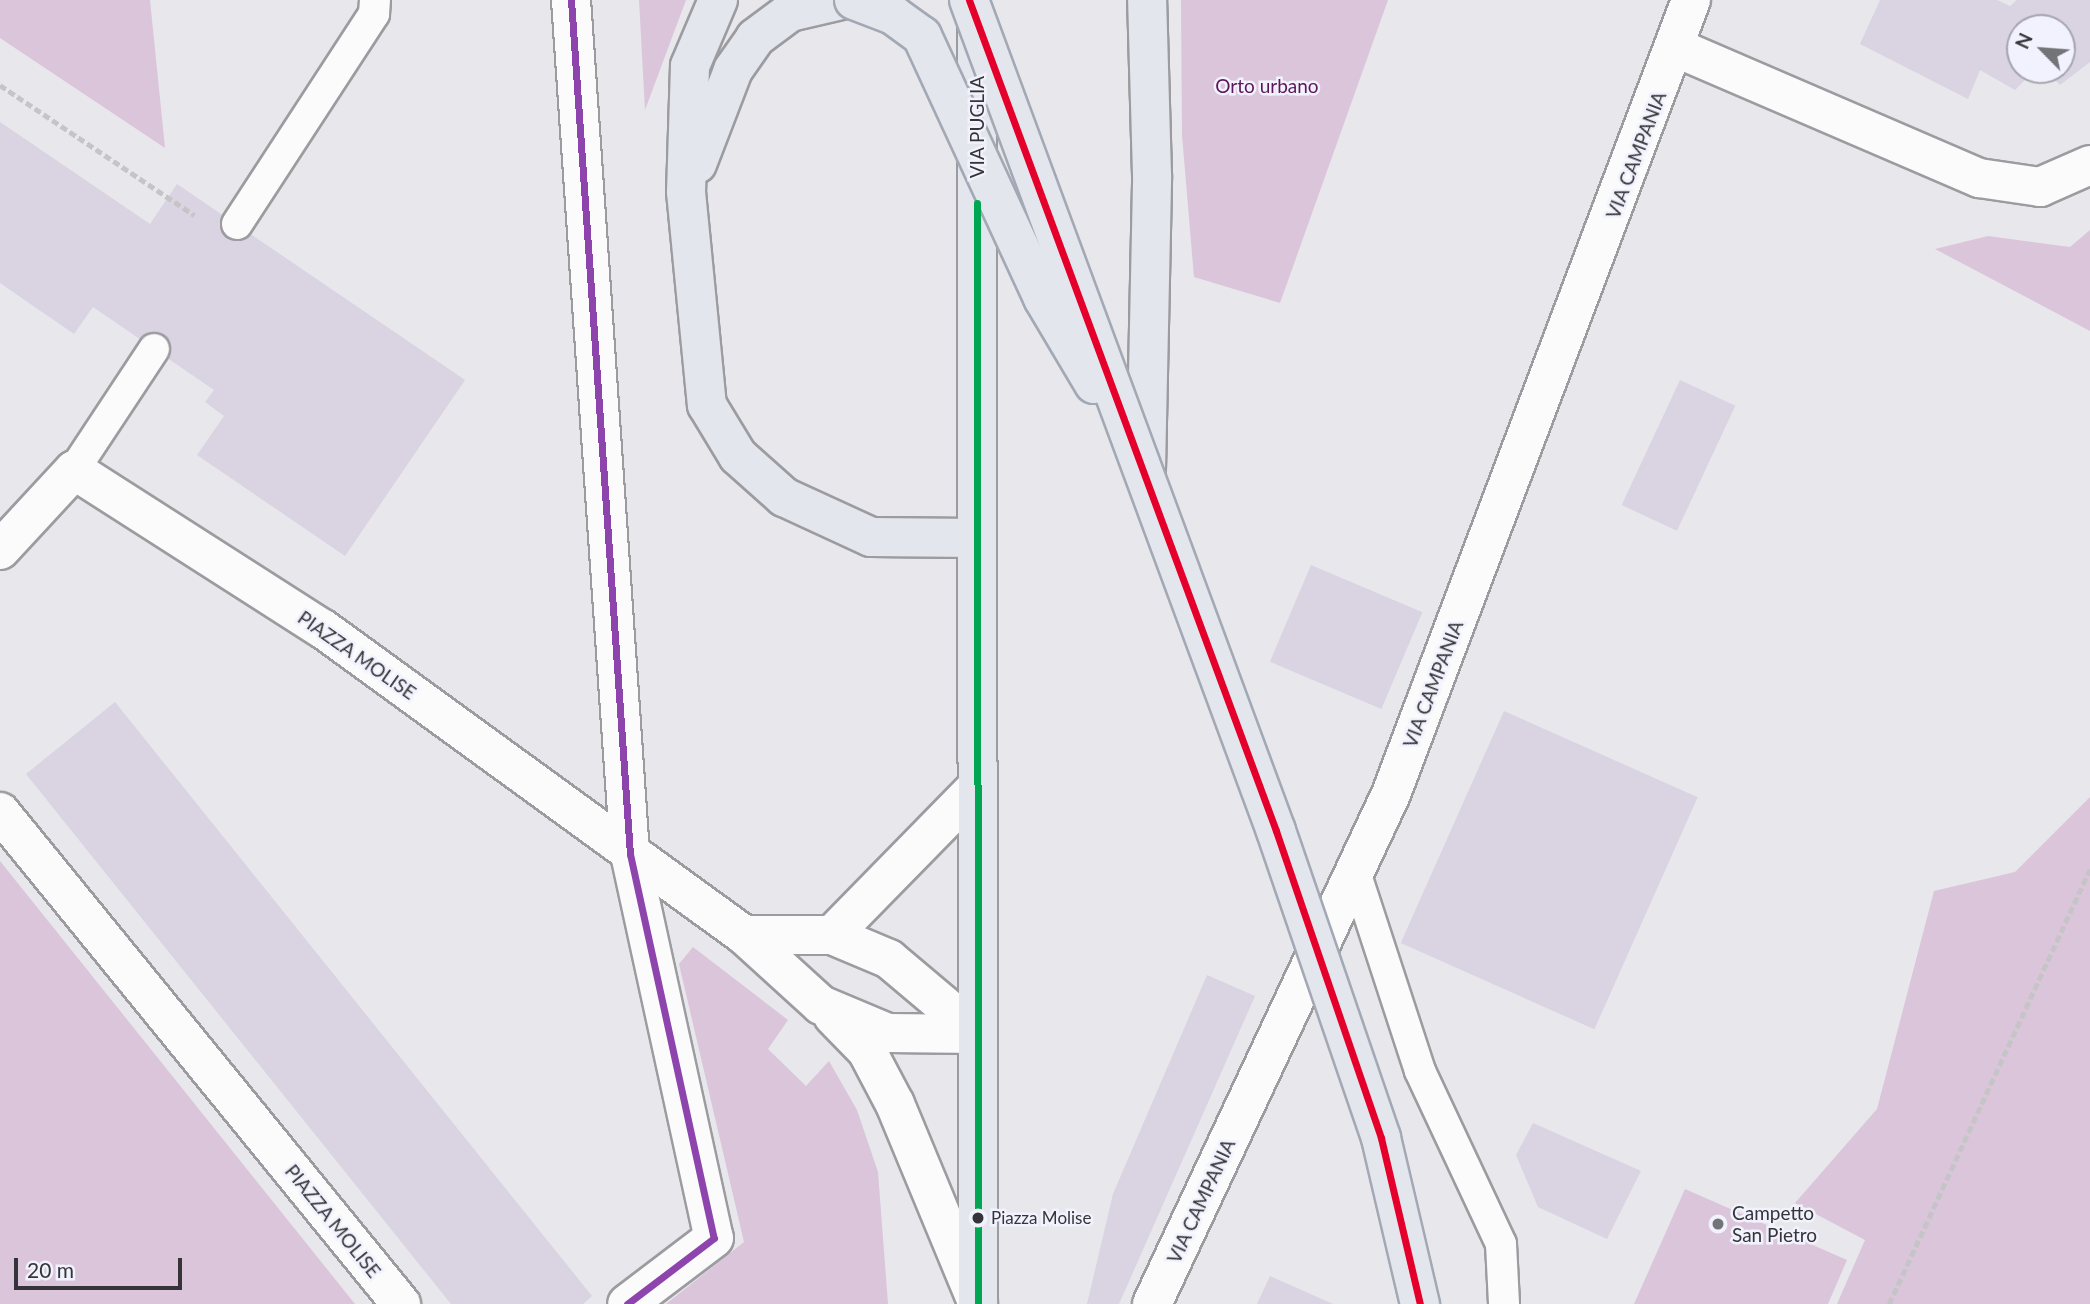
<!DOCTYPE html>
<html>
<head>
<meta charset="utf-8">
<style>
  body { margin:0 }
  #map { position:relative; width:2090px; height:1304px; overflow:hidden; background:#e7e7ec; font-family:Lato,sans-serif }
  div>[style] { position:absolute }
  .green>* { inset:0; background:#dbc5da }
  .building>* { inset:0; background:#d9d3e2; transform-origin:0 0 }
  .path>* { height:4.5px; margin-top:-2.25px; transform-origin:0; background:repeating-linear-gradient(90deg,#c5c5c8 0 7px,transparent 0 10.5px) }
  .roads { filter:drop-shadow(2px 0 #9c9ca0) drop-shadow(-2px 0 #9c9ca0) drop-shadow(0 2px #9c9ca0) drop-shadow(0 -2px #9c9ca0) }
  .lane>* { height:30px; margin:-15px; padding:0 15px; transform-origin:15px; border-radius:15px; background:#fbfbfc }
  .street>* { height:38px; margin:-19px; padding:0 19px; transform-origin:19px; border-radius:19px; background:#fbfbfc }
  .primary>* { height:38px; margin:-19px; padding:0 19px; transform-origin:19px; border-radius:19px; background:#e3e6ec }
  .bridges { filter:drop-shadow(2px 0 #a2a9b4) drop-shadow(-2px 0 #a2a9b4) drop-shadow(0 2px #a2a9b4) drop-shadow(0 -2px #a2a9b4) }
  .primary-bridge>* { height:38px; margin:-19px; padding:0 19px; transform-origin:19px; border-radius:19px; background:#e3e6ec }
  .bus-1>* { height:7px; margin:-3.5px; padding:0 3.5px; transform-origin:3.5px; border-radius:3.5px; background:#00a651 }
  .bus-2>* { height:7px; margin:-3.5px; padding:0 3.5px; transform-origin:3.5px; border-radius:3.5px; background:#8e44ad }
  .bus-3>* { height:7px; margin:-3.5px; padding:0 3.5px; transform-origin:3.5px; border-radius:3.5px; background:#e4002b }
  .dots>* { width:19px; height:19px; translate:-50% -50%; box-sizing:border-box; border:4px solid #f1f2fd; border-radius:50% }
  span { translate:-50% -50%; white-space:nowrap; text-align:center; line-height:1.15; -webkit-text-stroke:5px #f1f2fd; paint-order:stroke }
  .bus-label { font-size:17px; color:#353539 }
  .left { translate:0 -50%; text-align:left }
  .park-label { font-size:19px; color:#5d1757 }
  .street-label { font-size:19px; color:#353539 }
  .poi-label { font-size:19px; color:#353539 }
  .north { position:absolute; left:2006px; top:14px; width:70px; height:70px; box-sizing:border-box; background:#f1f2fd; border:2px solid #a6a6af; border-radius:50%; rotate:295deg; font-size:19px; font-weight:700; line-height:28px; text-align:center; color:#353539 }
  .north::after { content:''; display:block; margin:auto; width:24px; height:32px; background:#737378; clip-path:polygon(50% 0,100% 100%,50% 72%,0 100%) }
  .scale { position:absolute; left:14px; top:1258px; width:168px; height:32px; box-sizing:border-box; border:4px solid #353539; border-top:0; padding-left:9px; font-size:21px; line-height:24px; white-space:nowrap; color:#353539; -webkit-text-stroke:5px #f1f2fd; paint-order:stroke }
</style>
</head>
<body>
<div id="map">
  <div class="green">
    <div style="clip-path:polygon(0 0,150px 0,165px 148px,0 38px)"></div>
    <div style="clip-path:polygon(639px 0,686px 0,645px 110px)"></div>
    <div style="clip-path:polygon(1181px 0,1388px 0,1280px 303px,1194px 277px,1182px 135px)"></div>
    <div style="clip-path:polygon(2090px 230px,2090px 331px,1935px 249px,1988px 236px,2070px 247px)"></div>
    <div style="clip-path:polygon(2090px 797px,2090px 1304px,1837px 1304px,1865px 1240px,1795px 1203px,1877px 1109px,1934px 891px,2015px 872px)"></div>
    <div style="clip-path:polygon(0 861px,355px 1304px,0 1304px)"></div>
    <div style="clip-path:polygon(693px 947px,788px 1020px,768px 1049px,806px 1086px,829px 1061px,857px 1110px,878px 1172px,888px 1304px,666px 1304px,744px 1242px,679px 964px)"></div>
    <div style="clip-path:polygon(1685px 1189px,1847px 1260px,1828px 1304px,1634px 1304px)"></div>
  </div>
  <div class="building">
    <div style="clip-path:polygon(1880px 0,1997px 0,2010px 6px,2017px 0,2090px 0,2090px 62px,2060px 85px,2045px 70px,2062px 70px,2062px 28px,2020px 28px,2020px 70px,2035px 70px,2015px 90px,1980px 70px,1968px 99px,1860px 44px)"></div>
    <div style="clip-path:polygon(0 122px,150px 224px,177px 184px,465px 380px,345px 556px,197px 455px,224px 416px,205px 402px,214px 390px,93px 307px,74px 334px,0 283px)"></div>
    <div style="left:1680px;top:380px;width:61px;height:138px;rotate:25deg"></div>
    <div style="left:1311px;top:565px;width:121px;height:105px;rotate:23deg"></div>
    <div style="clip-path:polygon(115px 702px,592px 1296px,583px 1304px,451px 1304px,26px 774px)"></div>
    <div style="left:1504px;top:711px;width:212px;height:254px;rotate:24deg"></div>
    <div style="clip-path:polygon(1207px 975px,1255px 996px,1119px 1304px,1087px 1304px,1113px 1194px)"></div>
    <div style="clip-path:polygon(1533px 1123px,1641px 1171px,1607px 1239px,1538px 1207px,1516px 1155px)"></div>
    <div style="clip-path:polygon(1270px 1276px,1333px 1304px,1257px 1304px)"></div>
  </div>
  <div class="path">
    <div style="left:0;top:85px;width:234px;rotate:33.8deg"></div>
    <div style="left:1889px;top:1304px;width:479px;rotate:-65.2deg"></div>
  </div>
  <div class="roads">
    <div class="lane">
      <div style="left:237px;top:224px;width:251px;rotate:-56.9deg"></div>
      <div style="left:374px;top:14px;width:14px;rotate:-86deg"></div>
      <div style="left:74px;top:470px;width:145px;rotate:-56.5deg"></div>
      <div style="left:1356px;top:875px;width:206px;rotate:71.9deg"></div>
      <div style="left:1420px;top:1071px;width:191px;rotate:64.9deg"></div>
      <div style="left:1501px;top:1244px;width:60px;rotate:87.1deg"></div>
    </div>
    <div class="street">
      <div style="left:571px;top:0;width:856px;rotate:86.05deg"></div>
      <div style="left:630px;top:854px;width:393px;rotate:77.7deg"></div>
      <div style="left:714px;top:1238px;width:109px;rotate:142.8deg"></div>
      <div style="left:1677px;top:48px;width:329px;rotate:23.3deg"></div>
      <div style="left:1979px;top:178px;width:62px;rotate:8.4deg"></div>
      <div style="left:2040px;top:187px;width:55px;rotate:-23.7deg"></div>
      <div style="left:0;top:550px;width:109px;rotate:-47.2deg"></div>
      <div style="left:74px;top:470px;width:295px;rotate:32.6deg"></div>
      <div style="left:323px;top:629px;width:520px;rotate:36.01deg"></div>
      <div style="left:744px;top:935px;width:104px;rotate:42.3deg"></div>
      <div style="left:821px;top:1005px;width:73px;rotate:22.7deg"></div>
      <div style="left:888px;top:1033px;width:90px;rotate:0.6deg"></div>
      <div style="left:0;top:812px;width:635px;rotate:50.82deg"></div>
      <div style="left:744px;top:935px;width:88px"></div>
      <div style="left:832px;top:935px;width:62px;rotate:22.8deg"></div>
      <div style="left:889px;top:959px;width:116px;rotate:40.1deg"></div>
      <div style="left:832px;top:935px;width:207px;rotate:-45.6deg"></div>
      <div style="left:833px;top:1016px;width:49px;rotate:45.8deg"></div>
      <div style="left:867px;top:1051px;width:60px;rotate:62.2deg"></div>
      <div style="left:895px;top:1104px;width:217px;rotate:67.5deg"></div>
      <div style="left:1152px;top:1304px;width:563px;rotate:-64.89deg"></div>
      <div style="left:1391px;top:794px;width:849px;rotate:-69.3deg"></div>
    </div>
    <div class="primary">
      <div style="left:718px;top:0;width:72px;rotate:113deg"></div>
      <div style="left:690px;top:66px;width:126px;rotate:91.8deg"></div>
      <div style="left:686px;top:192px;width:214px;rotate:84.4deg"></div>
      <div style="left:707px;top:405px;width:60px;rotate:58.7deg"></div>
      <div style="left:738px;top:456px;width:62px;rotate:41.7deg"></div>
      <div style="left:784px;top:497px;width:96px;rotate:24.7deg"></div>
      <div style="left:871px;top:537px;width:105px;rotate:0.5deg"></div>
      <div style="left:977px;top:25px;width:1279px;rotate:89.96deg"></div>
      <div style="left:697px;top:164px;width:101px;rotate:-69deg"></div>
      <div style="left:733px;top:70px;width:39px;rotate:-55deg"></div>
      <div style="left:755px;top:38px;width:44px;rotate:-36.6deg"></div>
      <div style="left:790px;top:12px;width:53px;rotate:-13deg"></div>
      <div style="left:1146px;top:470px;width:295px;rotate:-88.8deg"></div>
      <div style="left:1152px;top:175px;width:175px;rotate:-91.6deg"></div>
    </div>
  </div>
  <div class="bridges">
    <div class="primary-bridge">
      <div style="left:854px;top:0;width:42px;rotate:21deg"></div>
      <div style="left:893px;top:15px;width:36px;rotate:36deg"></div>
      <div style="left:922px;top:36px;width:289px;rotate:65.2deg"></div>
      <div style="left:1043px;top:298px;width:100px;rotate:59.3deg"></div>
      <div style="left:969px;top:0;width:886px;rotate:69.72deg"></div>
      <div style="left:1276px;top:831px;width:324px;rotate:71.1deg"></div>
      <div style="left:1381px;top:1138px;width:171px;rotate:76.8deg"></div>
    </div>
  </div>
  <div class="bus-1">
    <div style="left:977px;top:203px;width:1101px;rotate:89.95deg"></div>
  </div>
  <div class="bus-2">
    <div style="left:571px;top:0;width:856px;rotate:86.05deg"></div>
    <div style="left:630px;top:854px;width:393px;rotate:77.7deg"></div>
    <div style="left:714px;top:1238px;width:109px;rotate:142.8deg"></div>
  </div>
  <div class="bus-3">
    <div style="left:969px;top:0;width:886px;rotate:69.72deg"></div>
    <div style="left:1276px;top:831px;width:324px;rotate:71.1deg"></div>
    <div style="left:1381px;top:1138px;width:171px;rotate:76.8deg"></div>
  </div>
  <div class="dots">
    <div style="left:978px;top:1218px;background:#353539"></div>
    <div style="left:1718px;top:1224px;background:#737378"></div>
  </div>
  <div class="bus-label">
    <span class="left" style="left:991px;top:1218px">Piazza Molise</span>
  </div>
  <div class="park-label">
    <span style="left:1267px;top:86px">Orto urbano</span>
  </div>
  <div class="street-label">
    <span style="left:977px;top:127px;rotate:-90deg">VIA PUGLIA</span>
    <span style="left:1636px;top:155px;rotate:-69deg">VIA CAMPANIA</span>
    <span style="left:357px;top:655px;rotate:35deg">PIAZZA MOLISE</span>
    <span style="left:1433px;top:684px;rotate:-69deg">VIA CAMPANIA</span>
    <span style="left:1201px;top:1201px;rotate:-65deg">VIA CAMPANIA</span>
    <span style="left:333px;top:1221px;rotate:51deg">PIAZZA MOLISE</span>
  </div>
  <div class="poi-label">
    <span class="left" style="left:1732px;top:1224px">Campetto<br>San Pietro</span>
  </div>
  <div class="north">N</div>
  <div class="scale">20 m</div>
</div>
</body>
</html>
